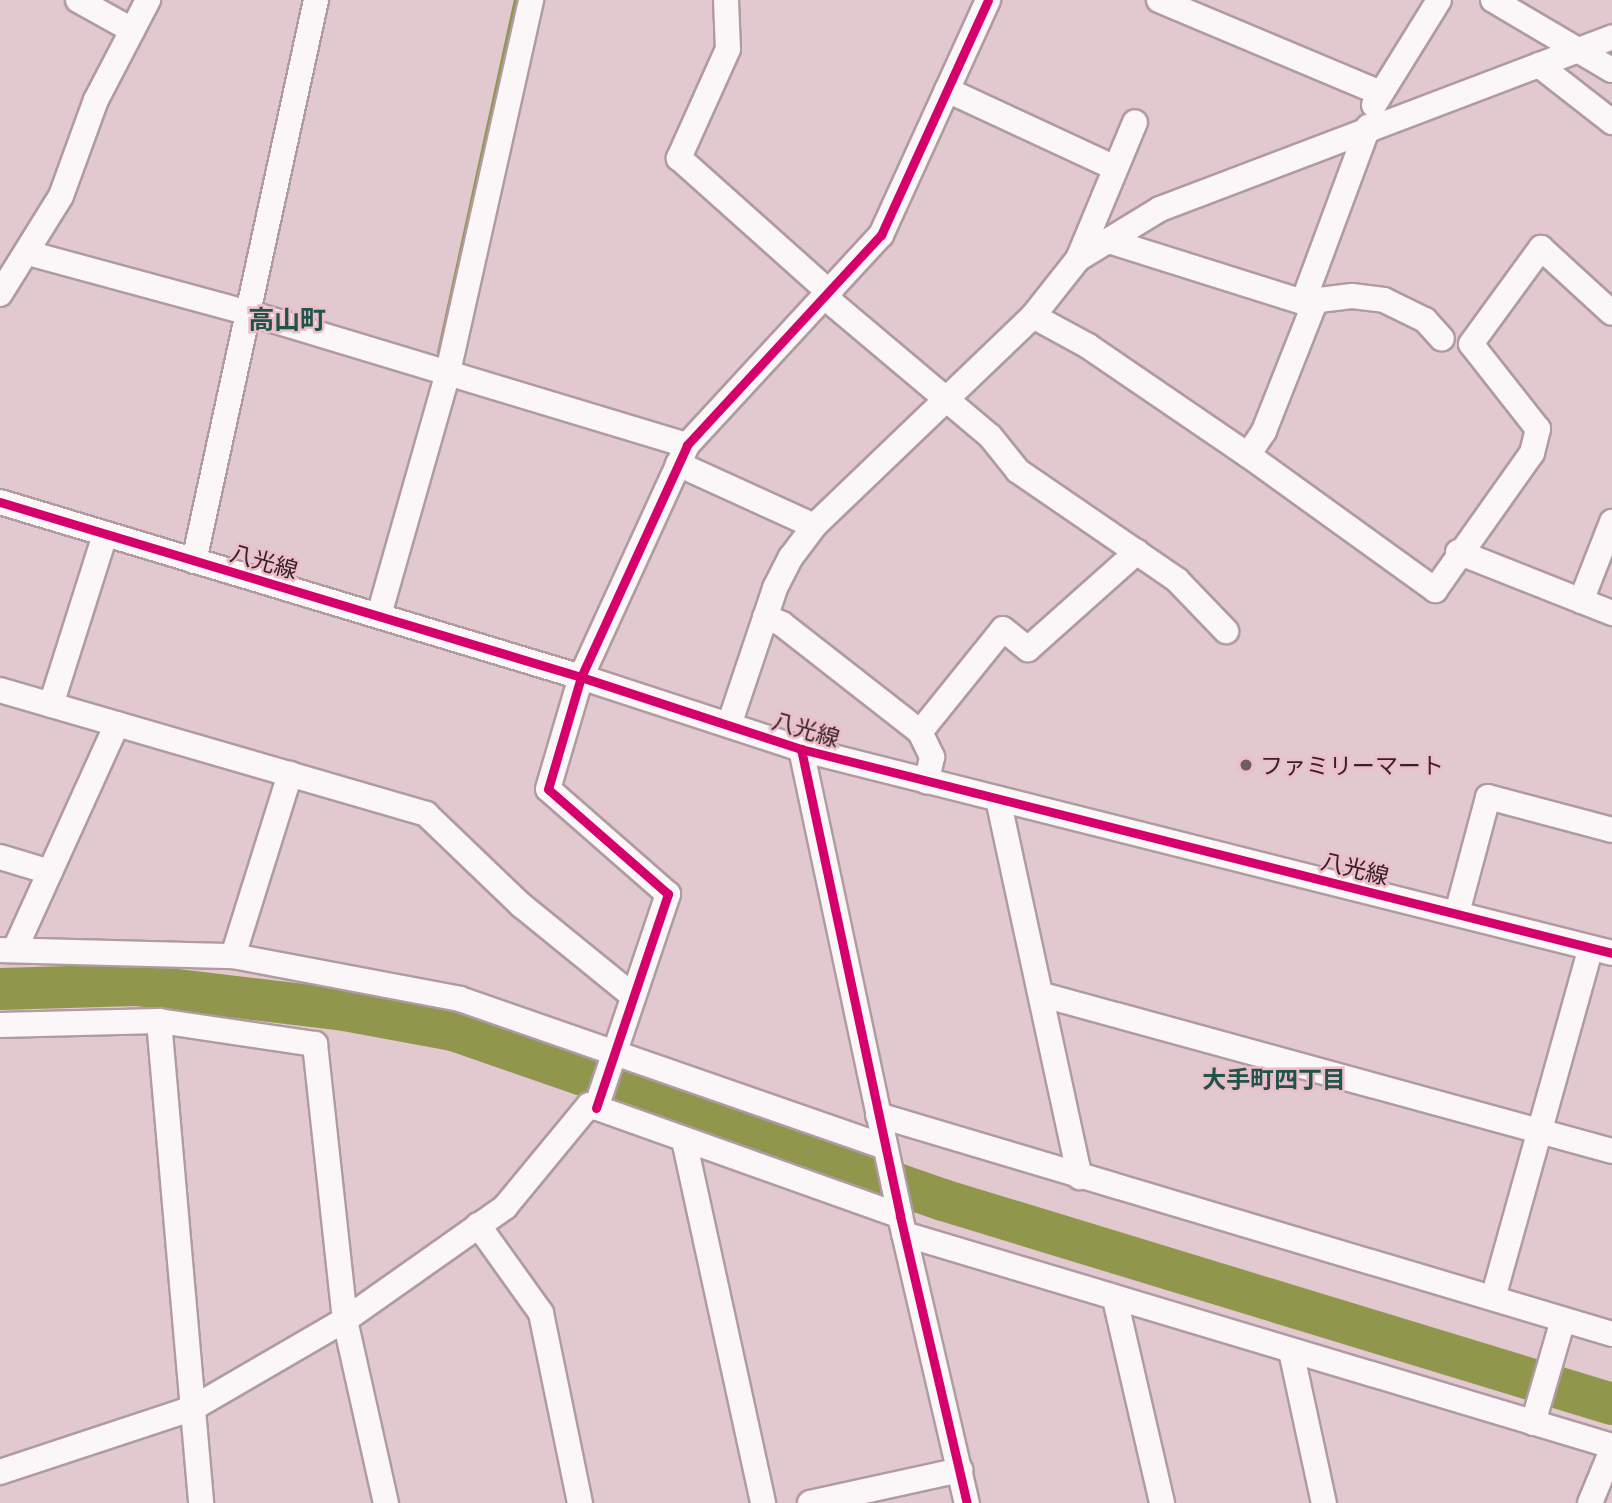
<!DOCTYPE html>
<html>
<head>
<meta charset="utf-8">
<style>
  body { margin:0 }
  #map { position:relative; width:1612px; height:1503px; overflow:hidden; background:#e2c8cf; font-family:"Exo 2","Noto Sans JP",sans-serif }
  div>[style] { position:absolute }
  .stream>* { height:7px; margin:-3.5px; padding:0 3.5px; transform-origin:3.5px; border-radius:3.5px; background:#91964d }
  .river>* { height:42px; margin:-21px; padding:0 21px; transform-origin:21px; border-radius:21px; background:#91964d }
  .roads { filter:drop-shadow(2px 0 #af9ba1) drop-shadow(-2px 0 #af9ba1) drop-shadow(0 2px #af9ba1) drop-shadow(0 -2px #af9ba1) }
  .minor>* { height:24px; margin:-12px; padding:0 12px; transform-origin:12px; border-radius:12px; background:#fbf7f8 }
  .cycleway>* { height:9px; margin:-4.5px; padding:0 4.5px; transform-origin:4.5px; border-radius:4.5px; background:#d6006c }
  .dots>* { width:19px; height:19px; translate:-50% -50%; box-sizing:border-box; border:4px solid #edbdca; border-radius:50% }
  span { translate:-50% -50%; white-space:nowrap; text-align:center; line-height:1.15; -webkit-text-stroke:5px #edbdca; paint-order:stroke }
  .street-label { font-size:23px; color:#342227 }
  .poi-label { font-size:23px; color:#342227 }
  .left { translate:0 -50%; text-align:left }
  .neighbourhood-label { font-size:24px; color:#1e554b; font-weight:700 }
  .quarter-label { font-size:26px; color:#1e554b; font-weight:700 }
</style>
</head>
<body>
<div id="map">
  <div class="stream">
    <div style="left:440px;top:352px;width:360px;rotate:-77.7deg"></div>
  </div>
  <div class="river">
    <div style="left:0;top:989px;width:136px;rotate:-1.7deg"></div>
    <div style="left:136px;top:985px;width:210px;rotate:6.8deg"></div>
    <div style="left:345px;top:1010px;width:110px;rotate:10.5deg"></div>
    <div style="left:453px;top:1030px;width:519px;rotate:19.13deg"></div>
    <div style="left:943px;top:1200px;width:699px;rotate:16.96deg"></div>
  </div>
  <div class="roads">
    <div class="minor">
      <div style="left:78px;top:0;width:62px;rotate:29.1deg"></div>
      <div style="left:726px;top:0;width:49px;rotate:87.7deg"></div>
      <div style="left:728px;top:49px;width:120px;rotate:114.2deg"></div>
      <div style="left:679px;top:158px;width:203px;rotate:41.8deg"></div>
      <div style="left:1159px;top:0;width:240px;rotate:22.8deg"></div>
      <div style="left:1493px;top:0;width:138px;rotate:30.5deg"></div>
      <div style="left:1539px;top:65px;width:93px;rotate:38deg"></div>
      <div style="left:947px;top:90px;width:185px;rotate:24.9deg"></div>
      <div style="left:1374px;top:105px;width:123px;rotate:-58.2deg"></div>
      <div style="left:1109px;top:241px;width:203px;rotate:17.5deg"></div>
      <div style="left:1303px;top:302px;width:49px;rotate:-7deg"></div>
      <div style="left:1352px;top:296px;width:32px;rotate:7deg"></div>
      <div style="left:1384px;top:300px;width:46px;rotate:26deg"></div>
      <div style="left:1425px;top:320px;width:25px;rotate:48deg"></div>
      <div style="left:28px;top:253px;width:229px;rotate:15.2deg"></div>
      <div style="left:249px;top:313px;width:457px;rotate:16.8deg"></div>
      <div style="left:1078px;top:259px;width:148px;rotate:-67.4deg"></div>
      <div style="left:0;top:294px;width:115px;rotate:-58.1deg"></div>
      <div style="left:61px;top:196px;width:102px;rotate:-70deg"></div>
      <div style="left:96px;top:100px;width:113px;rotate:-62.5deg"></div>
      <div style="left:826px;top:298px;width:214px;rotate:40.1deg"></div>
      <div style="left:990px;top:436px;width:45px;rotate:51.3deg"></div>
      <div style="left:1018px;top:471px;width:193px;rotate:34.4deg"></div>
      <div style="left:1177px;top:580px;width:71px;rotate:46.1deg"></div>
      <div style="left:1303px;top:302px;width:187px;rotate:-69.6deg"></div>
      <div style="left:1033px;top:316px;width:63px;rotate:28.6deg"></div>
      <div style="left:1088px;top:346px;width:194px;rotate:34.3deg"></div>
      <div style="left:1248px;top:455px;width:231px;rotate:35.8deg"></div>
      <div style="left:1435px;top:590px;width:168px;rotate:-54.7deg"></div>
      <div style="left:1532px;top:453px;width:25px;rotate:-76deg"></div>
      <div style="left:1538px;top:429px;width:108px;rotate:-128.2deg"></div>
      <div style="left:1471px;top:344px;width:119px;rotate:-53.9deg"></div>
      <div style="left:1541px;top:248px;width:96px;rotate:42.5deg"></div>
      <div style="left:1248px;top:455px;width:29px;rotate:-56deg"></div>
      <div style="left:1264px;top:431px;width:139px;rotate:-68.4deg"></div>
      <div style="left:678px;top:464px;width:149px;rotate:24.5deg"></div>
      <div style="left:0;top:502px;width:607px;rotate:16.76deg"></div>
      <div style="left:581px;top:677px;width:231px;rotate:18.1deg"></div>
      <div style="left:801px;top:749px;width:836px;rotate:14.12deg"></div>
      <div style="left:1458px;top:552px;width:166px;rotate:21.6deg"></div>
      <div style="left:194px;top:561px;width:574px;rotate:-77.73deg"></div>
      <div style="left:1581px;top:601px;width:85px;rotate:-68.6deg"></div>
      <div style="left:379px;top:615px;width:253px;rotate:-74.1deg"></div>
      <div style="left:448px;top:372px;width:381px;rotate:-77.4deg"></div>
      <div style="left:765px;top:617px;width:18px;rotate:22deg"></div>
      <div style="left:782px;top:624px;width:175px;rotate:38deg"></div>
      <div style="left:920px;top:732px;width:28px;rotate:64deg"></div>
      <div style="left:932px;top:757px;width:25px;rotate:102deg"></div>
      <div style="left:0;top:690px;width:444px;rotate:16.2deg"></div>
      <div style="left:426px;top:814px;width:132px;rotate:43.8deg"></div>
      <div style="left:521px;top:905px;width:144px;rotate:39.1deg"></div>
      <div style="left:51px;top:705px;width:178px;rotate:-72.4deg"></div>
      <div style="left:729px;top:725px;width:145px;rotate:-71.4deg"></div>
      <div style="left:775px;top:588px;width:35px;rotate:-63deg"></div>
      <div style="left:791px;top:557px;width:39px;rotate:-53deg"></div>
      <div style="left:814px;top:526px;width:303px;rotate:-43.8deg"></div>
      <div style="left:1033px;top:316px;width:73px;rotate:-51.7deg"></div>
      <div style="left:1078px;top:259px;width:96px;rotate:-31.4deg"></div>
      <div style="left:1160px;top:209px;width:484px;rotate:-20.8deg"></div>
      <div style="left:920px;top:732px;width:132px;rotate:-51.1deg"></div>
      <div style="left:1003px;top:629px;width:32px;rotate:39deg"></div>
      <div style="left:1028px;top:649px;width:146px;rotate:-41.7deg"></div>
      <div style="left:801px;top:749px;width:477px;rotate:78deg"></div>
      <div style="left:900px;top:1216px;width:295px;rotate:76.9deg"></div>
      <div style="left:998px;top:799px;width:387px;rotate:77.8deg"></div>
      <div style="left:0;top:857px;width:52px;rotate:16.7deg"></div>
      <div style="left:1457px;top:913px;width:120px;rotate:-75deg"></div>
      <div style="left:1488px;top:797px;width:128px;rotate:14.9deg"></div>
      <div style="left:15px;top:949px;width:247px;rotate:-65.6deg"></div>
      <div style="left:0;top:950px;width:233px;rotate:1.5deg"></div>
      <div style="left:233px;top:956px;width:231px;rotate:10.7deg"></div>
      <div style="left:460px;top:999px;width:450px;rotate:19.2deg"></div>
      <div style="left:233px;top:956px;width:191px;rotate:-72.6deg"></div>
      <div style="left:1043px;top:995px;width:590px;rotate:15.33deg"></div>
      <div style="left:159px;top:1021px;width:484px;rotate:85deg"></div>
      <div style="left:0;top:1025px;width:159px;rotate:-1.4deg"></div>
      <div style="left:159px;top:1021px;width:158px;rotate:8.4deg"></div>
      <div style="left:315px;top:1044px;width:278px;rotate:83.8deg"></div>
      <div style="left:345px;top:1320px;width:188px;rotate:77.4deg"></div>
      <div style="left:596px;top:1108px;width:226px;rotate:-71.4deg"></div>
      <div style="left:668px;top:894px;width:159px;rotate:-138.8deg"></div>
      <div style="left:548px;top:789px;width:117px;rotate:-73.6deg"></div>
      <div style="left:581px;top:677px;width:255px;rotate:-65.4deg"></div>
      <div style="left:687px;top:445px;width:286px;rotate:-47.3deg"></div>
      <div style="left:881px;top:235px;width:258px;rotate:-65.5deg"></div>
      <div style="left:878px;top:1115px;width:766px;rotate:16.61deg"></div>
      <div style="left:684px;top:1140px;width:371px;rotate:77.7deg"></div>
      <div style="left:478px;top:1225px;width:108px;rotate:54.4deg"></div>
      <div style="left:541px;top:1313px;width:194px;rotate:78.4deg"></div>
      <div style="left:904px;top:1234px;width:739px;rotate:16.67deg"></div>
      <div style="left:1493px;top:1298px;width:363px;rotate:-74.4deg"></div>
      <div style="left:1115px;top:1299px;width:209px;rotate:77deg"></div>
      <div style="left:1291px;top:1351px;width:156px;rotate:77.8deg"></div>
      <div style="left:1533px;top:1423px;width:107px;rotate:-73.8deg"></div>
      <div style="left:0;top:1472px;width:203px;rotate:-18.3deg"></div>
      <div style="left:193px;top:1408px;width:176px;rotate:-30.1deg"></div>
      <div style="left:345px;top:1320px;width:196px;rotate:-35.2deg"></div>
      <div style="left:505px;top:1207px;width:132px;rotate:-50.5deg"></div>
      <div style="left:589px;top:1105px;width:330px;rotate:19.6deg"></div>
      <div style="left:810px;top:1503px;width:154px;rotate:-12.4deg"></div>
      <div style="left:1590px;top:1503px;width:57px;rotate:-67.5deg"></div>
    </div>
  </div>
  <div class="cycleway">
    <div style="left:0;top:502px;width:607px;rotate:16.76deg"></div>
    <div style="left:581px;top:677px;width:231px;rotate:18.1deg"></div>
    <div style="left:801px;top:749px;width:836px;rotate:14.12deg"></div>
    <div style="left:801px;top:749px;width:477px;rotate:78deg"></div>
    <div style="left:900px;top:1216px;width:295px;rotate:76.9deg"></div>
    <div style="left:596px;top:1108px;width:226px;rotate:-71.4deg"></div>
    <div style="left:668px;top:894px;width:159px;rotate:-138.8deg"></div>
    <div style="left:548px;top:789px;width:117px;rotate:-73.6deg"></div>
    <div style="left:581px;top:677px;width:255px;rotate:-65.4deg"></div>
    <div style="left:687px;top:445px;width:286px;rotate:-47.3deg"></div>
    <div style="left:881px;top:235px;width:258px;rotate:-65.5deg"></div>
  </div>
  <div class="dots">
    <div style="left:1246px;top:765px;background:#715c62"></div>
  </div>
  <div class="street-label">
    <span style="left:264px;top:561px;rotate:16deg">八光線</span>
    <span style="left:806px;top:729px;rotate:16deg">八光線</span>
    <span style="left:1355px;top:868px;rotate:14deg">八光線</span>
  </div>
  <div class="poi-label">
    <span class="left" style="left:1260px;top:765px">ファミリーマート</span>
  </div>
  <div class="neighbourhood-label">
    <span style="left:1274px;top:1079px">大手町四丁目</span>
  </div>
  <div class="quarter-label">
    <span style="left:287px;top:319px">高山町</span>
  </div>
</div>
</body>
</html>
